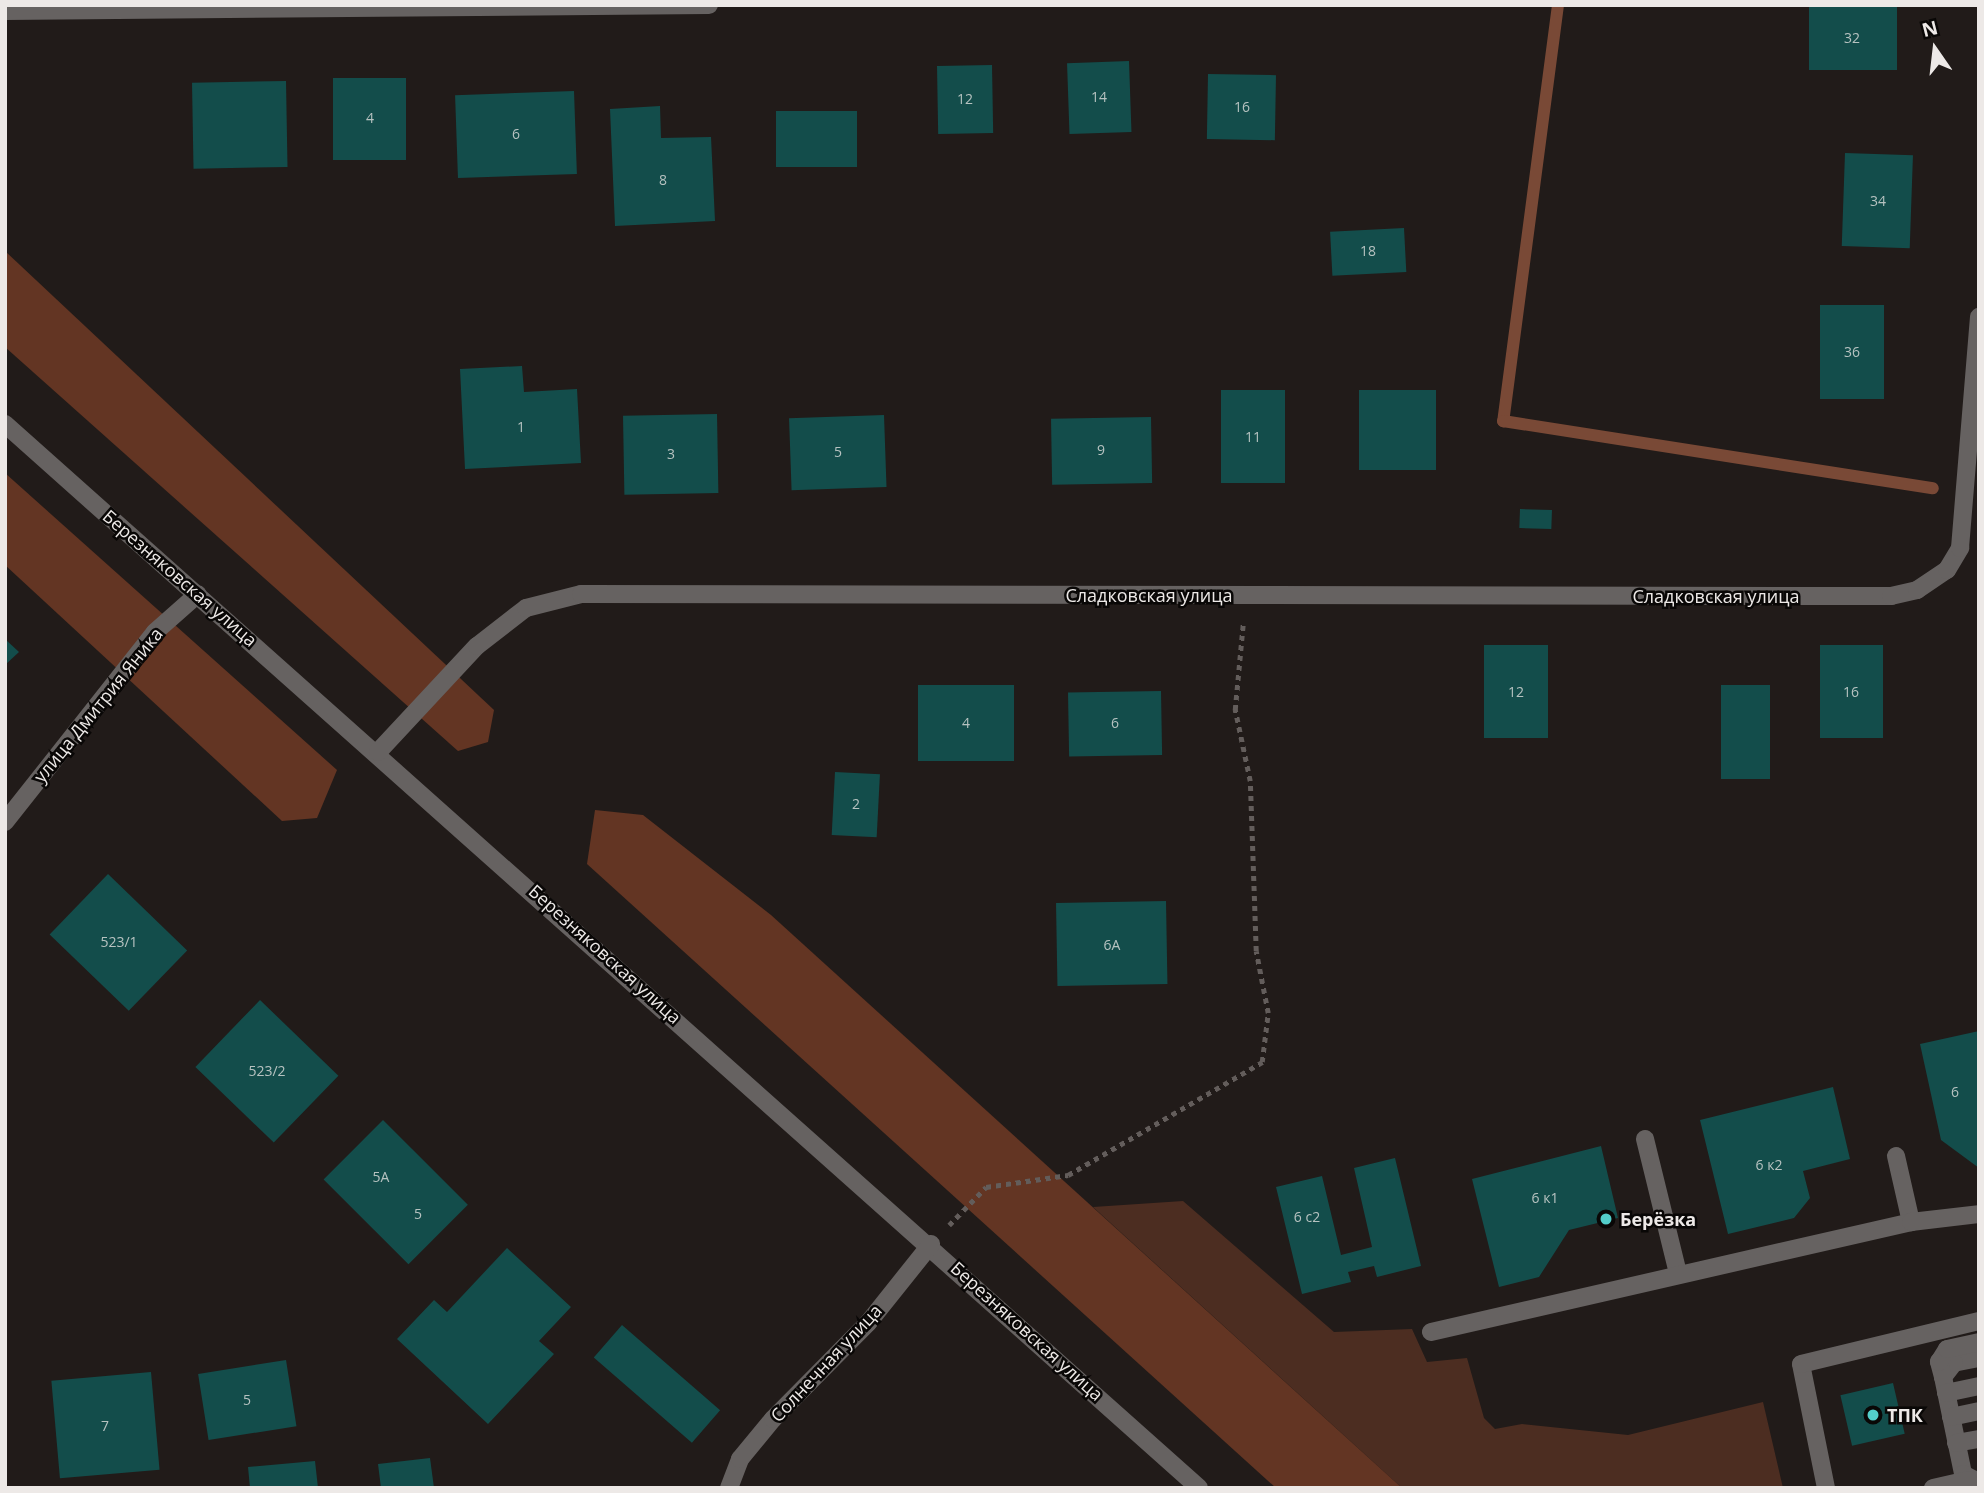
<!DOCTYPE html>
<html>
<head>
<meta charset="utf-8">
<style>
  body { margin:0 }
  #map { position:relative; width:1984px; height:1493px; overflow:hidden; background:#211b19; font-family:"Open Sans",sans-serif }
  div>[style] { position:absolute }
  .green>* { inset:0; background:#4c2d21 }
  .forest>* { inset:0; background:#633523 }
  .stream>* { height:12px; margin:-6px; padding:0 6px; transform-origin:6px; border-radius:6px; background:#794936 }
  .building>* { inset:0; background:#134d4b; transform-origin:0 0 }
  .path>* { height:4.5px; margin-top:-2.25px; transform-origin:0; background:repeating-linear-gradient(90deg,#635d5b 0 5px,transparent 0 10px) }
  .minor>* { height:18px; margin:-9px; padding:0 9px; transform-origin:9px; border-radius:9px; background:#666261 }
  .dots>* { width:19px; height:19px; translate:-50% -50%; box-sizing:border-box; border:4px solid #090706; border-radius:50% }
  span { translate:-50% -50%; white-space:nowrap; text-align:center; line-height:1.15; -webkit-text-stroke:5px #090706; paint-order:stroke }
  .number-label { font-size:14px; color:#b6c2c0 }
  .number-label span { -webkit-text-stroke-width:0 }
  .street-label { font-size:18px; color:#ede9e7 }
  .poi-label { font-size:18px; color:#ede9e7; font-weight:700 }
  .left { translate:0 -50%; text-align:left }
  .frame { position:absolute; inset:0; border:7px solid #ede9e7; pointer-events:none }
  .north { position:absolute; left:1900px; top:14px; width:70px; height:70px; -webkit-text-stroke:5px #090706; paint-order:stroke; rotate:346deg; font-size:19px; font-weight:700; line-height:28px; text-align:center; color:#ede9e7 }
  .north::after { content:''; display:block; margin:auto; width:24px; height:32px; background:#ede9e7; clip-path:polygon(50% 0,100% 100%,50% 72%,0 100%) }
</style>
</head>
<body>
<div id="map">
  <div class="green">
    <div style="clip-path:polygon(1183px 1201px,1334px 1332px,1412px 1329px,1427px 1362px,1467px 1358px,1484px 1418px,1495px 1429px,1522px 1424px,1628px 1435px,1763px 1402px,1783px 1488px,1402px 1488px,1093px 1207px)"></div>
  </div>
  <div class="forest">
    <div style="clip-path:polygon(5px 251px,494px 710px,488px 742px,458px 751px,5px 347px)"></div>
    <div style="clip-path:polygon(5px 473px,337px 770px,317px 818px,282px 821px,5px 565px)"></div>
    <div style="clip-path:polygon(595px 810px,643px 815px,771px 915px,1402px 1488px,1276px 1488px,587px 864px)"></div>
  </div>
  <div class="stream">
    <div style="left:1558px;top:5px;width:420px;rotate:97.5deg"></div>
    <div style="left:1503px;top:421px;width:435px;rotate:8.9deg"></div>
  </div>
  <div class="building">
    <div style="left:1809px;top:5px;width:88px;height:65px"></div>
    <div style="left:1129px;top:61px;width:71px;height:62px;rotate:88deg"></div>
    <div style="left:992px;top:65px;width:68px;height:55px;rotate:89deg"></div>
    <div style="left:1208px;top:74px;width:68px;height:65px;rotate:1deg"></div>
    <div style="left:333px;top:78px;width:73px;height:82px"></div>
    <div style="left:286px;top:81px;width:86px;height:94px;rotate:89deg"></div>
    <div style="left:574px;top:91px;width:83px;height:119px;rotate:88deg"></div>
    <div style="clip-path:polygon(660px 106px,661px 138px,711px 137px,715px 221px,615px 226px,610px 109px)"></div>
    <div style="left:857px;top:111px;width:56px;height:81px;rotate:90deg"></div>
    <div style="left:1845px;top:153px;width:68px;height:93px;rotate:2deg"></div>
    <div style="left:1404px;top:228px;width:44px;height:74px;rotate:87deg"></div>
    <div style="left:1820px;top:305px;width:64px;height:94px"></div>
    <div style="clip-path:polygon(522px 366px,524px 392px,577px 389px,581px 463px,465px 469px,460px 369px)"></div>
    <div style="left:1221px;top:390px;width:64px;height:93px"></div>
    <div style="left:1359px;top:390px;width:77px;height:80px"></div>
    <div style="left:717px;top:414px;width:79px;height:94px;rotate:89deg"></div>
    <div style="left:884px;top:415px;width:72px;height:95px;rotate:88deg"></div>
    <div style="left:1151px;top:417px;width:66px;height:100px;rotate:89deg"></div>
    <div style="left:1520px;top:509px;width:32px;height:19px;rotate:2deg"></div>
    <div style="clip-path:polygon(5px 639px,19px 652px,5px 665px)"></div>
    <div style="left:1484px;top:645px;width:64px;height:93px"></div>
    <div style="left:1820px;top:645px;width:63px;height:93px"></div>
    <div style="left:1014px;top:685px;width:76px;height:96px;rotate:90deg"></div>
    <div style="left:1721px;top:685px;width:49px;height:94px"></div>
    <div style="left:1161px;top:691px;width:64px;height:93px;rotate:89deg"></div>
    <div style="left:835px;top:772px;width:45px;height:63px;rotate:3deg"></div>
    <div style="left:108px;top:874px;width:110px;height:84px;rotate:44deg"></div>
    <div style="left:1166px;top:901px;width:83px;height:110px;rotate:89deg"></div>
    <div style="left:260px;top:1000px;width:109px;height:93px;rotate:44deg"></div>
    <div style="clip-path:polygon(1979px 1031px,1979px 1168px,1941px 1140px,1920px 1044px)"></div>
    <div style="clip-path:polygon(1833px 1087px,1850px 1159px,1803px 1171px,1810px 1198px,1794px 1218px,1728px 1234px,1700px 1120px)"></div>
    <div style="left:383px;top:1120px;width:120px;height:84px;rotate:45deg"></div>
    <div style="clip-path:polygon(1601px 1146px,1618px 1218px,1569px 1230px,1539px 1277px,1499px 1287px,1472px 1179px)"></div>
    <div style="clip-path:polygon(1395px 1158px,1421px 1266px,1377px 1277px,1374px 1266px,1348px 1272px,1351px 1282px,1302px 1294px,1276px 1187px,1322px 1176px,1341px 1255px,1372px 1247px,1354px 1168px)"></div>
    <div style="clip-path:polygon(507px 1248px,571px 1307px,539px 1341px,554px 1354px,488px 1424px,397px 1339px,434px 1300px,447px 1312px)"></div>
    <div style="left:622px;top:1325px;width:130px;height:43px;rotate:41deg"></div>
    <div style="left:286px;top:1360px;width:67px;height:89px;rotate:81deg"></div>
    <div style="left:151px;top:1372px;width:98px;height:100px;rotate:85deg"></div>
    <div style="left:1893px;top:1383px;width:52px;height:54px;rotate:77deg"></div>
    <div style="clip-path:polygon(430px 1458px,434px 1488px,381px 1488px,378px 1464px)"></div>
    <div style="clip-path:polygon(315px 1461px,318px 1488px,250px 1488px,248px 1467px)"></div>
  </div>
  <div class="path">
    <div style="left:949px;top:1225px;width:53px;rotate:-45.8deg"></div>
    <div style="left:986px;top:1187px;width:83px;rotate:-8.3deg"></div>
    <div style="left:1068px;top:1175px;width:225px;rotate:-30.2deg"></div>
    <div style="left:1262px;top:1062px;width:49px;rotate:-83deg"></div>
    <div style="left:1268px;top:1013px;width:63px;rotate:-101deg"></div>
    <div style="left:1256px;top:951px;width:170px;rotate:-92deg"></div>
    <div style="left:1250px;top:781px;width:73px;rotate:-101.9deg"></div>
    <div style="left:1235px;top:710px;width:86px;rotate:-84.7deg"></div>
  </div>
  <div class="minor">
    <div style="left:5px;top:11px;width:704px;rotate:-0.49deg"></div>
    <div style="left:5px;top:424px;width:1599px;rotate:41.7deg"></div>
    <div style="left:378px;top:752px;width:145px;rotate:-47deg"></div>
    <div style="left:477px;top:646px;width:62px;rotate:-37.8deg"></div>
    <div style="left:526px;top:608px;width:57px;rotate:-14.3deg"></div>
    <div style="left:581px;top:594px;width:1310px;rotate:0.09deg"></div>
    <div style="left:1891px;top:596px;width:27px;rotate:-13deg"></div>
    <div style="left:1917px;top:590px;width:36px;rotate:-34deg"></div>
    <div style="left:1947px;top:570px;width:26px;rotate:-59deg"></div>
    <div style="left:1960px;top:548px;width:232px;rotate:-85.3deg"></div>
    <div style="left:5px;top:822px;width:242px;rotate:-51.7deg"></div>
    <div style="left:155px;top:632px;width:57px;rotate:-41.5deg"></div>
    <div style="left:1645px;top:1139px;width:138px;rotate:76.2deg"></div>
    <div style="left:1896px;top:1156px;width:68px;rotate:77.2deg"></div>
    <div style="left:1431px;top:1332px;width:492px;rotate:-12.9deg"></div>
    <div style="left:1911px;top:1222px;width:68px;rotate:-6.7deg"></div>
    <div style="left:1979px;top:1358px;width:25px;rotate:169deg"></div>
    <div style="left:1954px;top:1363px;width:18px;rotate:128deg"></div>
    <div style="left:1943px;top:1377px;width:99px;rotate:78.3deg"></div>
    <div style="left:1963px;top:1474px;width:18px;rotate:27deg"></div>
    <div style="left:1943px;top:1377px;width:16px;rotate:-105deg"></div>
    <div style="left:1939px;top:1362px;width:15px;rotate:-58deg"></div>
    <div style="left:1947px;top:1349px;width:33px;rotate:-12deg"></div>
    <div style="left:1946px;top:1393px;width:34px;rotate:-12deg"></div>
    <div style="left:1951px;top:1417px;width:29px;rotate:-12deg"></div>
    <div style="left:1956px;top:1443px;width:23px;rotate:-10deg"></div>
    <div style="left:729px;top:1488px;width:31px;rotate:-69deg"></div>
    <div style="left:740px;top:1459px;width:52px;rotate:-50.5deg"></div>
    <div style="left:773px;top:1419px;width:135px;rotate:-45.3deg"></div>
    <div style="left:868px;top:1323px;width:101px;rotate:-51.4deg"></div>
    <div style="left:1826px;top:1488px;width:126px;rotate:-101.4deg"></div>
    <div style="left:1801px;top:1364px;width:183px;rotate:-13.6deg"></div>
    <div style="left:1933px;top:1488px;width:36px;rotate:-13deg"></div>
  </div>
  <div class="dots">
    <div style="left:1606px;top:1219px;background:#53cdc9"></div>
    <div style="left:1873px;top:1415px;background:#53cdc9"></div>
  </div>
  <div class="number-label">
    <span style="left:1852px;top:38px">32</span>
    <span style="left:1099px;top:97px">14</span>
    <span style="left:965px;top:99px">12</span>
    <span style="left:1242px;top:107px">16</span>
    <span style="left:370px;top:118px">4</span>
    <span style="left:516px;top:134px">6</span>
    <span style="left:663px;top:180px">8</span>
    <span style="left:1878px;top:201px">34</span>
    <span style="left:1368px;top:251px">18</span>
    <span style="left:1852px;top:352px">36</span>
    <span style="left:521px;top:427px">1</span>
    <span style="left:1253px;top:437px">11</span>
    <span style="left:1101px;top:450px">9</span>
    <span style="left:838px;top:452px">5</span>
    <span style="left:671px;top:454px">3</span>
    <span style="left:1516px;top:692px">12</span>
    <span style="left:1851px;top:692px">16</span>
    <span style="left:966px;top:723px">4</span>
    <span style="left:1115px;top:723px">6</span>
    <span style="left:856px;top:804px">2</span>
    <span style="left:119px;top:942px">523/1</span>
    <span style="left:1112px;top:945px">6А</span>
    <span style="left:267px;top:1071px">523/2</span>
    <span style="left:1955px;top:1092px">6</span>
    <span style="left:1769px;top:1165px">6 к2</span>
    <span style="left:381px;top:1177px">5А</span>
    <span style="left:1545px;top:1198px">6 к1</span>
    <span style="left:418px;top:1214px">5</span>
    <span style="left:1307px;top:1217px">6 с2</span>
    <span style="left:247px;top:1400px">5</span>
    <span style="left:105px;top:1426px">7</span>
  </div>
  <div class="street-label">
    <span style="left:180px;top:578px;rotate:41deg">Березняковская улица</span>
    <span style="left:1149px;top:595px">Сладковская улица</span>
    <span style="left:1716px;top:596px">Сладковская улица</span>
    <span style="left:98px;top:705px;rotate:-51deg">улица Дмитрия Яника</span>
    <span style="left:605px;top:954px;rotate:42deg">Березняковская улица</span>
    <span style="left:1027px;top:1331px;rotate:42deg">Березняковская улица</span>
    <span style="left:826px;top:1363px;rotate:-47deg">Солнечная улица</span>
  </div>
  <div class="poi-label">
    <span class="left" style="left:1620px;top:1219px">Берёзка</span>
    <span class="left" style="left:1887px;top:1415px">ТПК</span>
  </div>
  <div class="frame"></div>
  <div class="north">N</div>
</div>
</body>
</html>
